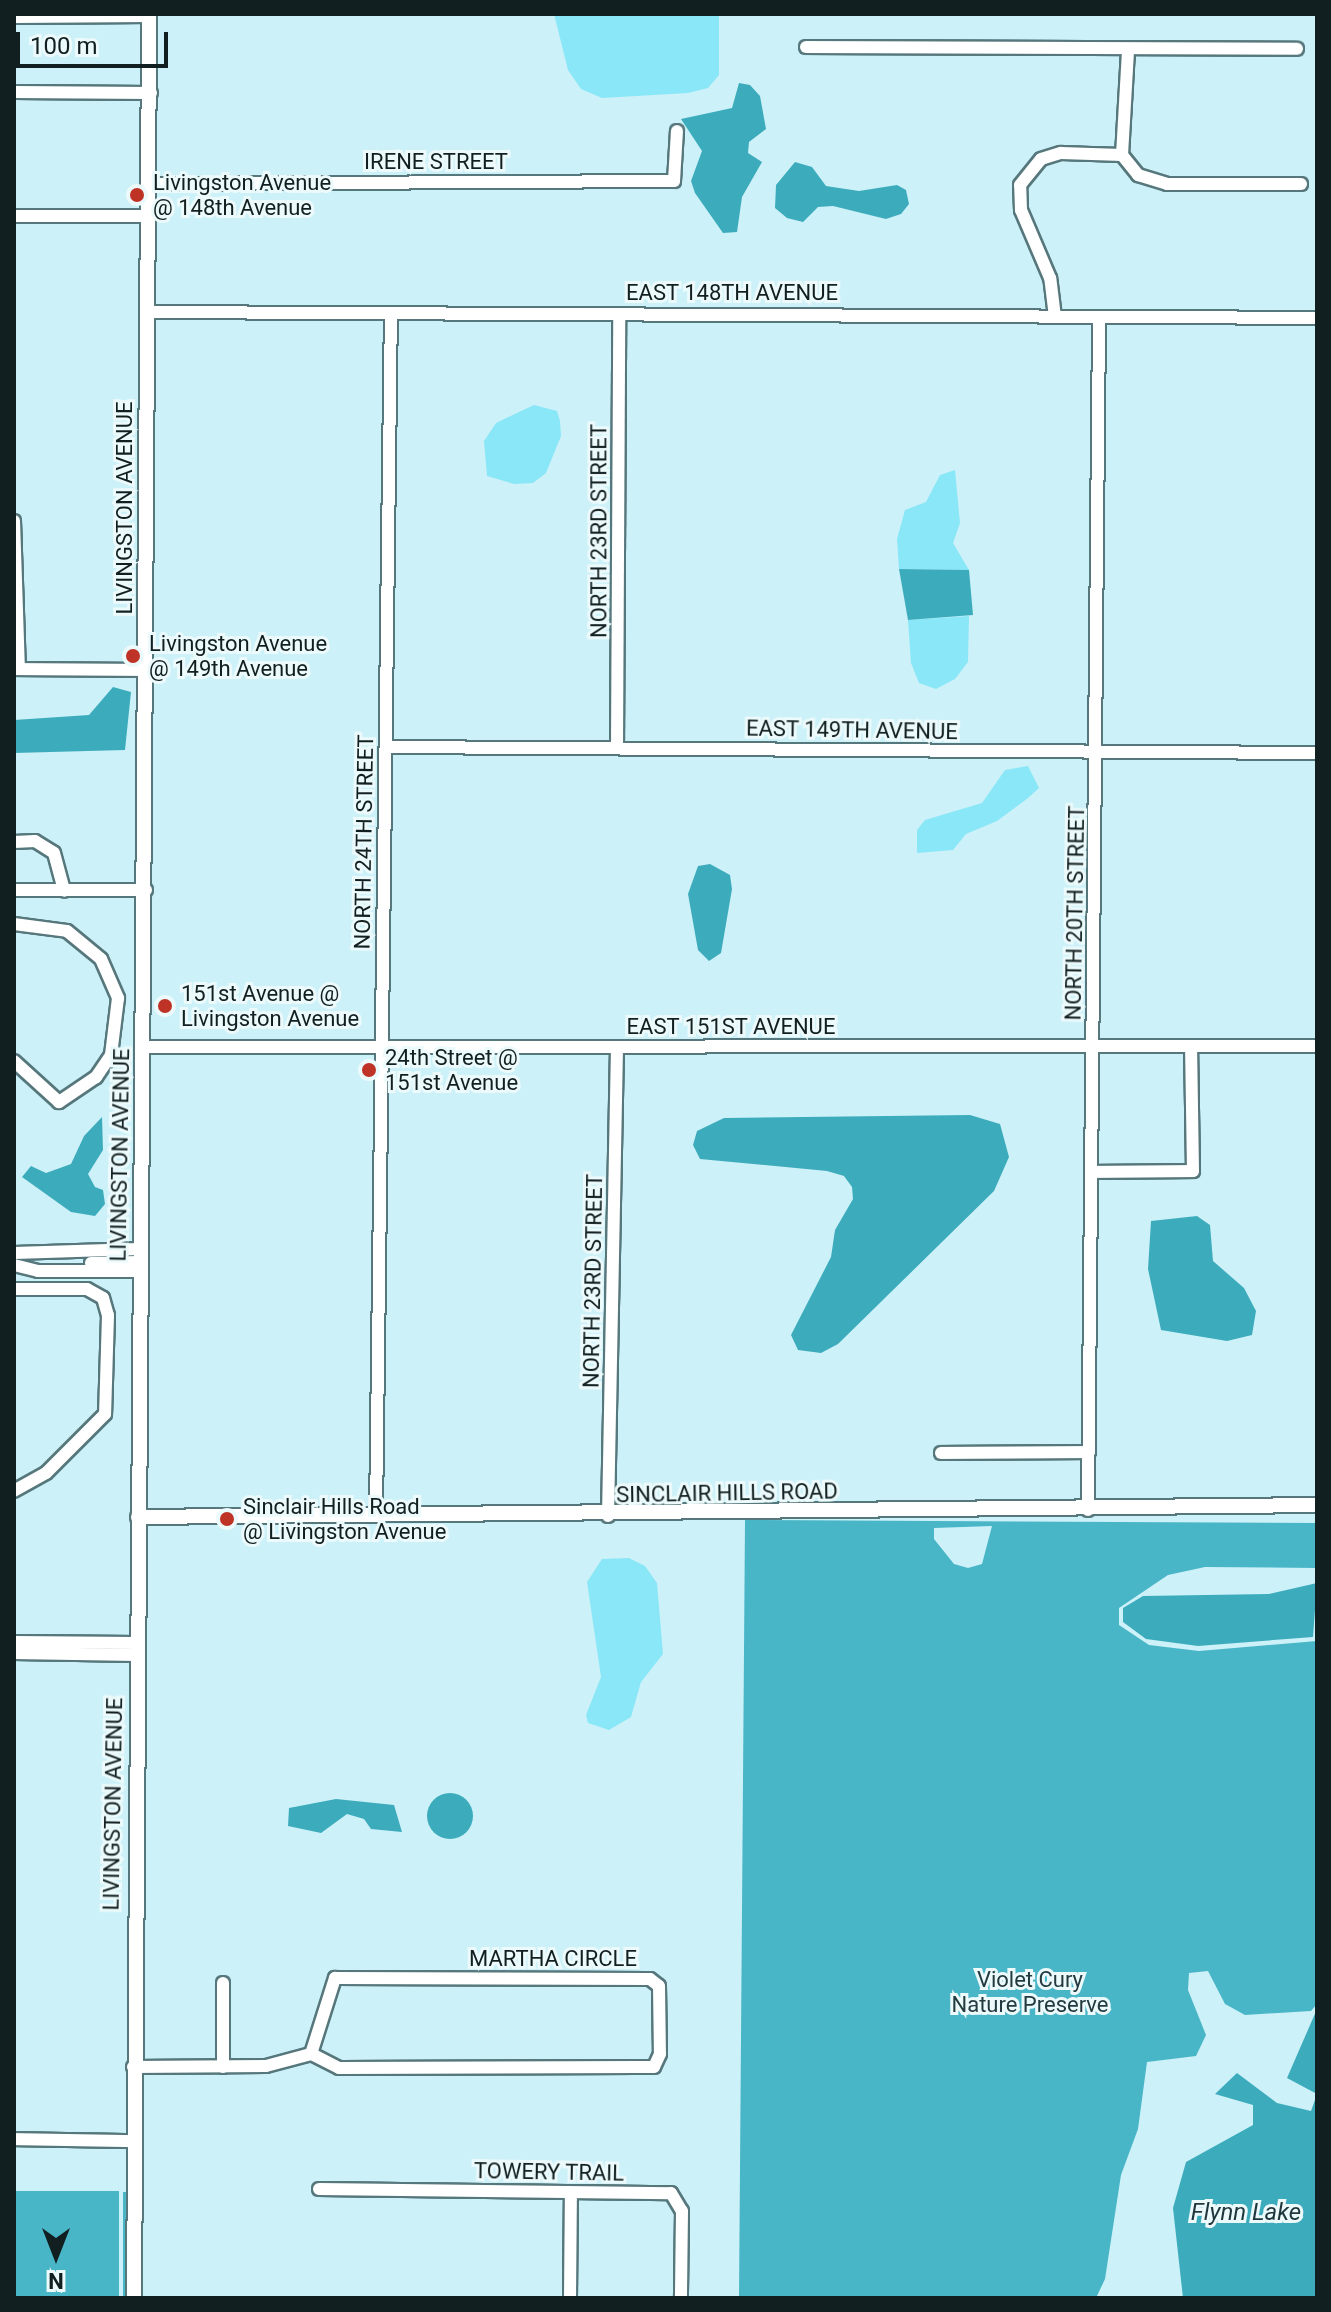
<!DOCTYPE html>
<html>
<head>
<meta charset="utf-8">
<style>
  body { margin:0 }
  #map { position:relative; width:1331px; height:2312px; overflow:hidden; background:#cdf1f8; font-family:Roboto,sans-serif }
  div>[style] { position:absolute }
  .green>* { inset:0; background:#89e7f7 }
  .forest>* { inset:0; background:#49b6c7; transform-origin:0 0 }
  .water>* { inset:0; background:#3cacbd }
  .round { border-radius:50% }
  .roads { filter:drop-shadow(2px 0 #56777c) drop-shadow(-2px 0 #56777c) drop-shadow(0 2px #56777c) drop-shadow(0 -2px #56777c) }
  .minor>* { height:12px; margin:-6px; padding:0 6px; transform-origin:6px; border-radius:6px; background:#fff }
  .tertiary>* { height:14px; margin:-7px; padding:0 7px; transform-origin:7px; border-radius:7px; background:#fff }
  .dots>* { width:22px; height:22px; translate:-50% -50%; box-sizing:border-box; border:4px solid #ecfafc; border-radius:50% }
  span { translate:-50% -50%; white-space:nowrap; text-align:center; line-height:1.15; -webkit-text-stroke:6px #ecfafc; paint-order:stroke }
  .street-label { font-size:22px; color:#121f21 }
  .poi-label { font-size:22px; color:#121f21 }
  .left { translate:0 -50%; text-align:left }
  .park-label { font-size:22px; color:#233b3f }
  .water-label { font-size:24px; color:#1f373c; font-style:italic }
  .frame { position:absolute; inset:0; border:16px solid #121f21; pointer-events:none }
  .north { position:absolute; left:16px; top:2216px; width:80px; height:80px; -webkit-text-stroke:6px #ecfafc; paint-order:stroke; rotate:180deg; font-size:22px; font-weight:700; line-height:32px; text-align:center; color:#121f21 }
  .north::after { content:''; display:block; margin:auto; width:28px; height:36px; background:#121f21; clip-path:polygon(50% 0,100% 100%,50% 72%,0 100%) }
  .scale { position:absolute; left:16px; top:32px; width:152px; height:36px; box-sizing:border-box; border:4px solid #121f21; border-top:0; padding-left:10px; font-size:24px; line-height:28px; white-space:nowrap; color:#121f21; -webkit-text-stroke:6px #ecfafc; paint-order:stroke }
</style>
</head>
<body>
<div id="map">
  <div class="green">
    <div style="clip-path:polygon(554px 14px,719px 14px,719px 75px,708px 88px,688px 93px,602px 98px,581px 89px,568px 70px)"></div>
    <div style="clip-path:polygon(534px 405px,557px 411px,560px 421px,561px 436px,546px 473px,533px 483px,514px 484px,487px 476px,484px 441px,496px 423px)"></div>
    <div style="clip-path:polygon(955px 470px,960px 523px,953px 543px,969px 570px,899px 569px,897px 539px,905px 510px,926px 502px,940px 475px)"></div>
    <div style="clip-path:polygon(969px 616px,968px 662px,955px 679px,936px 689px,919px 683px,911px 663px,908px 620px)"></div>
    <div style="clip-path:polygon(1028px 766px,1039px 788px,1028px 798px,997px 821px,966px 834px,953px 850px,917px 853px,917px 830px,925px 820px,982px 803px,1005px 770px)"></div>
    <div style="clip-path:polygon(629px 1558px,645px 1566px,657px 1583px,663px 1654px,641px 1682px,631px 1717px,609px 1730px,588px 1723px,586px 1715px,601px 1677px,587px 1582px,602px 1559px)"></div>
  </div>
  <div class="forest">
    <div style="clip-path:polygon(evenodd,745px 1520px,1317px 1523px,1317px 1568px,1205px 1567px,1168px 1575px,1119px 1608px,1119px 1625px,1149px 1645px,1199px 1651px,1317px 1641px,1317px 2004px,1311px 2011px,1245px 2015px,1225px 2004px,1208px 1971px,1189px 1973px,1188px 1990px,1206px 2035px,1196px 2056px,1147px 2062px,1138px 2129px,1121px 2175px,1105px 2279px,1096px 2298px,739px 2298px,745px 1520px,992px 1526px,982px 1564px,968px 1568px,954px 1564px,934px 1539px,934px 1528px,992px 1526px)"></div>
    <div style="left:14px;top:2191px;width:105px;height:107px"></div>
    <div style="left:123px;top:2192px;width:5px;height:106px"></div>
  </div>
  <div class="water">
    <div style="clip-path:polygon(739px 83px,750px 85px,760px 96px,766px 129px,749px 142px,748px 153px,762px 162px,742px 197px,737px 232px,723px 233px,695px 193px,691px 181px,702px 151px,681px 119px,732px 108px)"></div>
    <div style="clip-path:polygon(795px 162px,812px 167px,826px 186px,859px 191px,897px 185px,906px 190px,909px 204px,901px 214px,886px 219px,833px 206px,818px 207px,803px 222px,787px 218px,775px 208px,776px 185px)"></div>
    <div style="clip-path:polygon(899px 569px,969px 570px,973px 615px,908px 620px)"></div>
    <div style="clip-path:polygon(113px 687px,131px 692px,125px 750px,14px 753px,14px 720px,89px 715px)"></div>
    <div style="clip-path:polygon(710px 864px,730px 875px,732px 889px,721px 953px,709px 961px,698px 950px,688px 894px,698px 866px)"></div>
    <div style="clip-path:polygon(970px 1115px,1000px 1124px,1009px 1157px,994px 1191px,838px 1344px,821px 1353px,798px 1350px,791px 1335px,831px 1257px,835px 1230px,853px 1199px,852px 1187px,844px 1176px,827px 1171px,700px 1159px,693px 1145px,697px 1131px,724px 1118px)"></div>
    <div style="clip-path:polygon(102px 1117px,103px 1150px,88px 1174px,95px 1187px,103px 1190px,105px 1204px,95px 1216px,71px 1212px,22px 1177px,31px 1166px,46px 1173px,71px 1164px,84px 1136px)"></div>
    <div style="clip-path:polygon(1197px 1216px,1210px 1225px,1213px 1261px,1244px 1288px,1256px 1311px,1252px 1335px,1227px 1341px,1161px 1330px,1148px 1269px,1151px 1221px)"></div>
    <div style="clip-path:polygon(1317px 1583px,1313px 1637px,1198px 1646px,1146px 1639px,1123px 1622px,1123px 1608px,1143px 1596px,1269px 1594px)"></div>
    <div class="round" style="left:427px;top:1793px;width:46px;height:46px"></div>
    <div style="clip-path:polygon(336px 1799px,394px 1805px,402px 1832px,371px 1829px,364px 1819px,347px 1814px,321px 1833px,288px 1826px,289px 1808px)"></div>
    <div style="clip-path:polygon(1317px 2009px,1317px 2298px,1183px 2298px,1173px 2208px,1186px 2162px,1253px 2125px,1253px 2105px,1215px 2094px,1237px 2073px,1277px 2103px,1311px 2111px,1317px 2094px,1287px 2078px)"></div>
  </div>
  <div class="roads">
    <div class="minor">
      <div style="left:14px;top:17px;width:135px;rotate:-0.4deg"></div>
      <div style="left:806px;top:47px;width:491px;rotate:0.2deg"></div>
      <div style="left:14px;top:92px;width:137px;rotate:0.4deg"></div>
      <div style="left:1122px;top:155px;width:105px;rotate:-86.7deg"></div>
      <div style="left:150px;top:184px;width:524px;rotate:-0.33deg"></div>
      <div style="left:674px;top:181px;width:50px;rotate:-86.6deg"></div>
      <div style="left:14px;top:216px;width:136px"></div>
      <div style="left:148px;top:312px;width:1169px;rotate:0.29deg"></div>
      <div style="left:1055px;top:317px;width:39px;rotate:-97deg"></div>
      <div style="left:1050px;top:278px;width:74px;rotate:-113.1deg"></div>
      <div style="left:1021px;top:210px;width:25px;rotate:-92deg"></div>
      <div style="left:1020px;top:185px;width:33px;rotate:-51deg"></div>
      <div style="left:1041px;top:159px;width:21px;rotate:-17deg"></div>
      <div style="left:1061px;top:153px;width:61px;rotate:1.9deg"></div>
      <div style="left:1122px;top:155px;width:26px;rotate:51deg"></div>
      <div style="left:1138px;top:175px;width:30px;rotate:17deg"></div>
      <div style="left:1167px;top:184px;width:134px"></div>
      <div style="left:14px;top:521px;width:148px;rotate:88.1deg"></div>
      <div style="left:14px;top:669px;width:132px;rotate:0.4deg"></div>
      <div style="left:386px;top:747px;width:931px;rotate:0.37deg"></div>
      <div style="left:617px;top:748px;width:434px;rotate:-89.7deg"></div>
      <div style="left:14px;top:842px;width:21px;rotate:-3deg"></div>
      <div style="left:35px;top:841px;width:22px;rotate:32deg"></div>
      <div style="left:54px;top:853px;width:39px;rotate:75deg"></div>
      <div style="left:14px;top:890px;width:132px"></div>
      <div style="left:14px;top:924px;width:53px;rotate:7.5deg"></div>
      <div style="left:67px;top:931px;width:44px;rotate:39.5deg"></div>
      <div style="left:101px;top:959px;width:43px;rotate:66.4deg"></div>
      <div style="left:118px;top:998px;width:57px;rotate:97deg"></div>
      <div style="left:111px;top:1055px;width:27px;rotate:124deg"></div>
      <div style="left:96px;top:1077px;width:45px;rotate:146deg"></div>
      <div style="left:59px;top:1102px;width:61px;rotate:-137.7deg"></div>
      <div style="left:145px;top:1047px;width:1172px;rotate:-0.05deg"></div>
      <div style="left:1092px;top:1172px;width:101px;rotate:-0.6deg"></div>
      <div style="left:1193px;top:1171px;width:125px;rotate:-90.9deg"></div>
      <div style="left:14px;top:1253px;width:125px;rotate:-1.8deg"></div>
      <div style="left:91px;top:1263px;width:49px;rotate:-1.2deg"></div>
      <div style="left:14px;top:1265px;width:25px;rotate:14deg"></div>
      <div style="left:38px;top:1271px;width:101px"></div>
      <div style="left:14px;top:1289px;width:73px"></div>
      <div style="left:87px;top:1289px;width:18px;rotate:29deg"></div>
      <div style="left:103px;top:1298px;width:18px;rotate:74deg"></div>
      <div style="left:108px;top:1315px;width:99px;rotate:91.7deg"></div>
      <div style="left:105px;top:1414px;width:83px;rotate:135deg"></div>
      <div style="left:46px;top:1473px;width:37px;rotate:151deg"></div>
      <div style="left:941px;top:1453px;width:148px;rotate:-0.4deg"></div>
      <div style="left:1088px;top:1510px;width:1193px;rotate:-89.47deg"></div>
      <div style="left:376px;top:1516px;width:1203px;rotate:-89.29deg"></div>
      <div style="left:608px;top:1516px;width:468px;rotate:-88.9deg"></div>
      <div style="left:14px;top:1642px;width:122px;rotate:0.5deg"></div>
      <div style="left:14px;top:1653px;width:123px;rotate:0.9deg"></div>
      <div style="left:335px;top:1978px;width:315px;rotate:0.2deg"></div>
      <div style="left:650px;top:1979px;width:11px;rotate:38deg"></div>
      <div style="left:659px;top:1986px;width:68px;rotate:89.2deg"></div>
      <div style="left:660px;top:2054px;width:14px;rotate:115deg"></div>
      <div style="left:654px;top:2067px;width:315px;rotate:179.8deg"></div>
      <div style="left:339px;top:2068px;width:31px;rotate:-153deg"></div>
      <div style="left:311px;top:2054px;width:80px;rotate:-72.5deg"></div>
      <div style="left:133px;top:2067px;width:133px;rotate:-0.4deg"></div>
      <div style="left:266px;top:2066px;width:47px;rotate:-14.9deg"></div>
      <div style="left:223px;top:2067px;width:84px;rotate:-90deg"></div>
      <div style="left:14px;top:2139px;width:119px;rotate:1deg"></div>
      <div style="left:319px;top:2189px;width:352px;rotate:0.7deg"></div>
      <div style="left:671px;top:2193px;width:21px;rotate:59deg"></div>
      <div style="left:682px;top:2211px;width:87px;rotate:90.7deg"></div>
      <div style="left:570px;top:2298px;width:105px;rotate:-89.5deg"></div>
    </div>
    <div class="tertiary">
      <div style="left:138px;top:1517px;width:1179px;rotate:-0.58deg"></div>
      <div style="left:134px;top:2298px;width:2284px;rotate:-89.62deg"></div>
    </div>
  </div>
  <div class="dots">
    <div style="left:137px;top:195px;background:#bf3226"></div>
    <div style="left:133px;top:656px;background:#bf3226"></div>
    <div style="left:165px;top:1006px;background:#bf3226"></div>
    <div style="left:369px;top:1070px;background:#bf3226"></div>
    <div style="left:227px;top:1519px;background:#bf3226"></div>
  </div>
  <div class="street-label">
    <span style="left:436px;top:162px">IRENE STREET</span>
    <span style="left:732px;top:293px">EAST 148TH AVENUE</span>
    <span style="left:125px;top:508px;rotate:-90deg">LIVINGSTON AVENUE</span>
    <span style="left:599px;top:531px;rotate:-90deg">NORTH 23RD STREET</span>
    <span style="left:852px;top:730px;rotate:1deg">EAST 149TH AVENUE</span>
    <span style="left:364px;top:842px;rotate:-89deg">NORTH 24TH STREET</span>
    <span style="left:1075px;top:913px;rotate:-89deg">NORTH 20TH STREET</span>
    <span style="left:731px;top:1027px">EAST 151ST AVENUE</span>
    <span style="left:120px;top:1155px;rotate:-89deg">LIVINGSTON AVENUE</span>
    <span style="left:593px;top:1281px;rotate:-89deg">NORTH 23RD STREET</span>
    <span style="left:727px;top:1493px;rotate:-1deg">SINCLAIR HILLS ROAD</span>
    <span style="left:113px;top:1804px;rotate:-89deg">LIVINGSTON AVENUE</span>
    <span style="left:553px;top:1959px">MARTHA CIRCLE</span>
    <span style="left:549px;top:2172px;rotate:1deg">TOWERY TRAIL</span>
  </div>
  <div class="poi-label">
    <span class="left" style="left:153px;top:195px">Livingston Avenue<br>@ 148th Avenue</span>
    <span class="left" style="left:149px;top:656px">Livingston Avenue<br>@ 149th Avenue</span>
    <span class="left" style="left:181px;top:1006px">151st Avenue @<br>Livingston Avenue</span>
    <span class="left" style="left:385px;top:1070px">24th Street @<br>151st Avenue</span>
    <span class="left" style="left:243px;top:1519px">Sinclair Hills Road<br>@ Livingston Avenue</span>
  </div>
  <div class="park-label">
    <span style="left:1030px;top:1992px">Violet Cury<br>Nature Preserve</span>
  </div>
  <div class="water-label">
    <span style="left:1246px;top:2213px">Flynn Lake</span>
  </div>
  <div class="frame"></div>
  <div class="north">N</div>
  <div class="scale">100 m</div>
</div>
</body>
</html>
